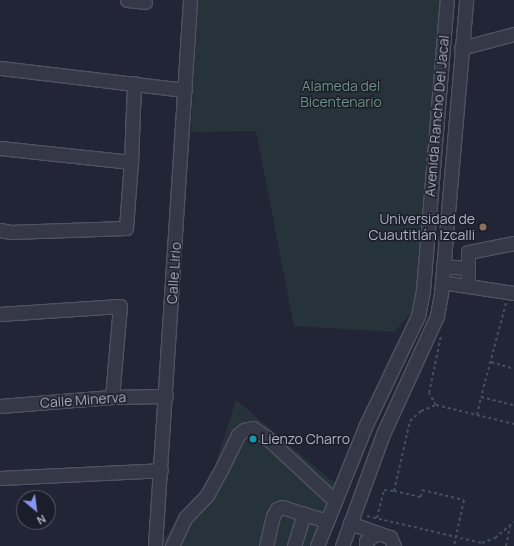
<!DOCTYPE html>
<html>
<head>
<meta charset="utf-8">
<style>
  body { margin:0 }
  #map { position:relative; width:514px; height:546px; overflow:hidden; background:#222536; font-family:Manrope,sans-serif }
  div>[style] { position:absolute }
  .green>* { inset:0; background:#27333a }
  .path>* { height:2px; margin-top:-1px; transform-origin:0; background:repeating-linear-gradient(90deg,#444f57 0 3px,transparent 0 6px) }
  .roads { filter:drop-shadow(1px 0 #505261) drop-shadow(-1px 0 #505261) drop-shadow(0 1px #505261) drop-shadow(0 -1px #505261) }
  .minor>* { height:13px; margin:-6.5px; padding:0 6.5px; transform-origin:6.5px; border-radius:6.5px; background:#353847 }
  .dots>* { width:11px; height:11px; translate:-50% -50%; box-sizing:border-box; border:2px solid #1b1d2b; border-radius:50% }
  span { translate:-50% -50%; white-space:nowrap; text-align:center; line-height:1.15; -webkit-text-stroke:3px #1b1d2b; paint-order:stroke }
  .park-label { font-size:14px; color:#6a927e }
  .street-label { font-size:14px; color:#b0b2c3 }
  .poi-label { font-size:14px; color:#b0b2c3 }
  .right { translate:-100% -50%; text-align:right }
  .left { translate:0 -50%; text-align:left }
  .north { position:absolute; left:16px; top:490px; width:40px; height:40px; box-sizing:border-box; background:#1b1d2b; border:1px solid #575968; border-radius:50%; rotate:151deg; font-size:11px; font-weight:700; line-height:16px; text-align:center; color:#b0b2c3 }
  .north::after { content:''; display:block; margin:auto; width:14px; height:18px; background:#8a94ee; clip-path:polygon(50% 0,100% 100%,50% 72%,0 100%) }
</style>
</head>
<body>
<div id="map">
  <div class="green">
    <div style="clip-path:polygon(196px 0,443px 0,415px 309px,394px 332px,294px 326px,256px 131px,191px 132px)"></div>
    <div style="clip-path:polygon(236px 400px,337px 485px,309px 546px,158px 546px,211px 478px)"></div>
  </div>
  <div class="path">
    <div style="left:506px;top:303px;width:97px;rotate:104.9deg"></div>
    <div style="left:481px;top:397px;width:34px;rotate:14deg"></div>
    <div style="left:491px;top:362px;width:24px;rotate:17deg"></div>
    <div style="left:436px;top:405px;width:14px;rotate:-120deg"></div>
    <div style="left:429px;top:393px;width:58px;rotate:-78.1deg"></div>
    <div style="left:477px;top:415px;width:18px;rotate:-77deg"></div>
    <div style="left:394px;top:491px;width:28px;rotate:13deg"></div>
    <div style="left:421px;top:497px;width:7px;rotate:-82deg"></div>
    <div style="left:422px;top:490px;width:43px;rotate:13.4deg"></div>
    <div style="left:464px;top:500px;width:47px;rotate:102.3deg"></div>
    <div style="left:367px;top:516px;width:118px;rotate:13.2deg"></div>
    <div style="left:482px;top:543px;width:14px;rotate:-21deg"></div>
    <div style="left:495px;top:538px;width:25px;rotate:-40deg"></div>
    <div style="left:377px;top:518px;width:29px;rotate:-76deg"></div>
    <div style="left:384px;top:490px;width:10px;rotate:6deg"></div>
    <div style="left:394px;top:491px;width:72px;rotate:-77.1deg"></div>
    <div style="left:410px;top:421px;width:15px;rotate:-42deg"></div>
    <div style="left:421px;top:411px;width:16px;rotate:-22deg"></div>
    <div style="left:436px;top:405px;width:80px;rotate:13.7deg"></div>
    <div style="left:506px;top:546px;width:19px;rotate:-78deg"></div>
  </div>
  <div class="roads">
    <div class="minor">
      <div style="left:127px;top:0;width:18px;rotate:6deg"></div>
      <div style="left:461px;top:48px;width:55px;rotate:-14.8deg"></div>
      <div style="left:0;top:68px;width:186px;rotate:6.8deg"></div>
      <div style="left:0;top:148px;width:132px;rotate:6.1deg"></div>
      <div style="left:0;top:230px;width:10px;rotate:11deg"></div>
      <div style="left:10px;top:232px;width:116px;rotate:-2deg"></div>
      <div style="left:126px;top:228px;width:66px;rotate:-85.7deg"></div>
      <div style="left:131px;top:162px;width:79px;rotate:-87.8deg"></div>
      <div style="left:514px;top:243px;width:47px;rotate:168.9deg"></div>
      <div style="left:468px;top:252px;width:34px;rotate:90deg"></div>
      <div style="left:468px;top:286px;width:47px;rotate:8.7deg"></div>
      <div style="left:443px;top:266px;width:25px;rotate:5deg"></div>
      <div style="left:442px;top:282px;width:26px;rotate:9deg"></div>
      <div style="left:0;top:314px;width:120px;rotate:-3.8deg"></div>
      <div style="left:120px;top:306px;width:91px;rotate:95deg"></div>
      <div style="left:0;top:406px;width:112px;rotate:-4.6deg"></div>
      <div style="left:112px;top:397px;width:54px;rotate:-1.1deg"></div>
      <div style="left:0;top:478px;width:161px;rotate:-2.8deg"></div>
      <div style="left:350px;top:523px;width:29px;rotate:20deg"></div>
      <div style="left:155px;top:546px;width:547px;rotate:-86.33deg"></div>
      <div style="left:172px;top:546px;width:31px;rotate:-65deg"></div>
      <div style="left:185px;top:518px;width:32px;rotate:-46deg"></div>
      <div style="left:207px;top:495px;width:29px;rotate:-61deg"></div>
      <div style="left:221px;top:470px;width:39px;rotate:-64deg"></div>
      <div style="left:238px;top:435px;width:8px;rotate:-40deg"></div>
      <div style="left:244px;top:430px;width:9px;rotate:-13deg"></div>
      <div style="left:253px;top:428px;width:16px;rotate:35deg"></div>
      <div style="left:266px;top:437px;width:94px;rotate:42.8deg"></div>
      <div style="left:266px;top:546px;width:31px;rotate:-77deg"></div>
      <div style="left:273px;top:516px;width:8px;rotate:-60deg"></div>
      <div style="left:277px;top:509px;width:5px;rotate:-22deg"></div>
      <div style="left:282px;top:507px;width:23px;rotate:18deg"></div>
      <div style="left:294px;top:546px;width:34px;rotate:-73deg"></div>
      <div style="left:304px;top:514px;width:24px;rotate:17deg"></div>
      <div style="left:317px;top:546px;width:128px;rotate:-68deg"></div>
      <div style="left:365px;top:427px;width:123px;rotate:-64.5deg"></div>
      <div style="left:418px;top:316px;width:26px;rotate:-79deg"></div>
      <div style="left:423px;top:290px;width:291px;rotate:-85.3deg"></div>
      <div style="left:342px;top:546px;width:119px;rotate:-69.9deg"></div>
      <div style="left:383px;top:434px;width:130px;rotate:-65.4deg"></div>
      <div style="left:437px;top:316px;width:22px;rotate:-80deg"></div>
      <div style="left:441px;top:294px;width:295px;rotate:-85.1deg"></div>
      <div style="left:366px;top:546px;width:5px;rotate:-90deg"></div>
      <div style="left:366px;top:541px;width:14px;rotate:-36deg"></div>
      <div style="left:377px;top:533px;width:14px;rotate:17deg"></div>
      <div style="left:390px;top:537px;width:10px;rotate:66deg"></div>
    </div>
  </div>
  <div class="dots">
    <div style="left:483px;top:227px;background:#8d6e63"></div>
    <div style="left:253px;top:439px;background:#0f9aa8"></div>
  </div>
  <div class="park-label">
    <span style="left:341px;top:94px">Alameda del<br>Bicentenario</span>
  </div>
  <div class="street-label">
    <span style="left:437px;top:116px;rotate:-85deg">Avenida Rancho Del Jacal</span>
    <span style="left:174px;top:273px;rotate:-86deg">Calle Lirio</span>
    <span style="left:83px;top:400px;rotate:-4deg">Calle Minerva</span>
  </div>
  <div class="poi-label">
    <span class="right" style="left:475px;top:227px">Universidad de<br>Cuautitlán Izcalli</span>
    <span class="left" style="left:261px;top:439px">Lienzo Charro</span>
  </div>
  <div class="north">N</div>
</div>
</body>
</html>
